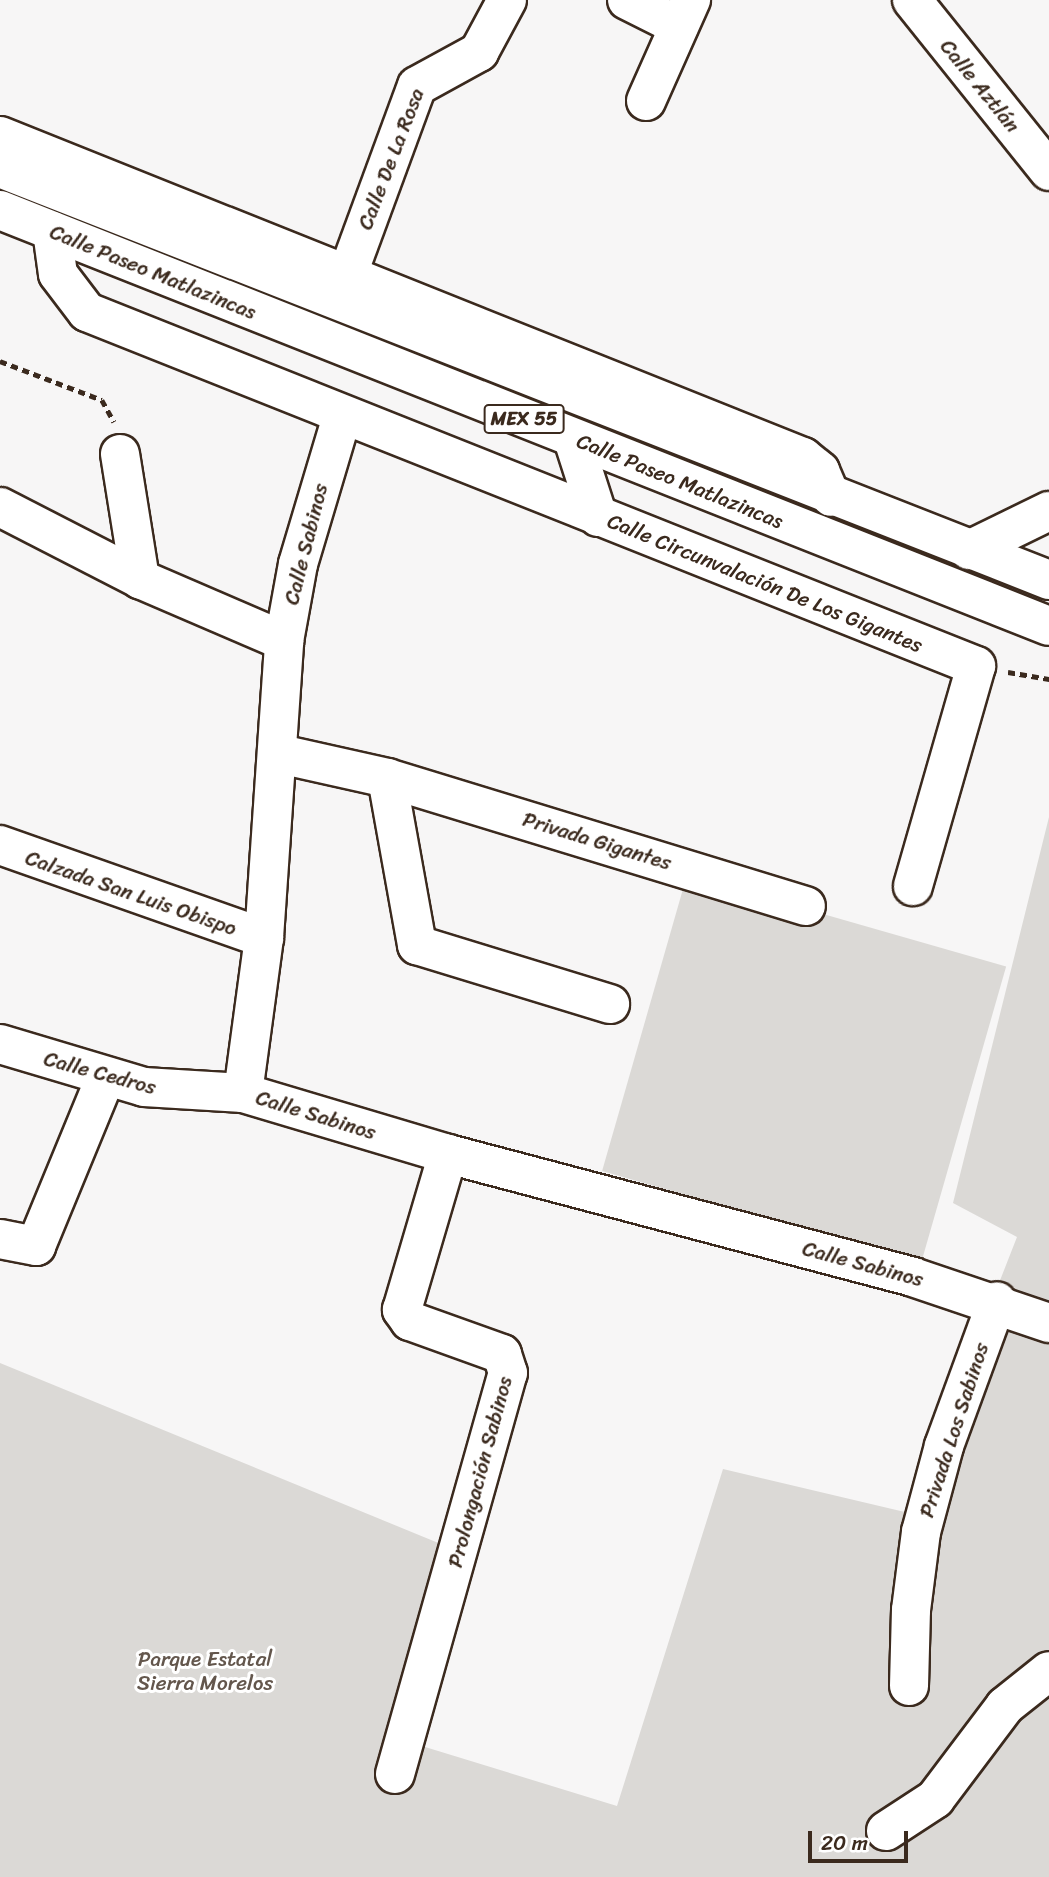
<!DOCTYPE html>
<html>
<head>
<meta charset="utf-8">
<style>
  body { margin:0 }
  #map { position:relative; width:1049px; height:1877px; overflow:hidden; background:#f7f6f6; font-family:Sriracha,sans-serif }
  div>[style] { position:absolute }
  .green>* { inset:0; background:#dbd9d6; transform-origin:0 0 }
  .path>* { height:4.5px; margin-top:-2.25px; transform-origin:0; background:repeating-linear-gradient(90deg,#3b2a1e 0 7px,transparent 0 12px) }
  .roads { filter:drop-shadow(2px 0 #3b2a1e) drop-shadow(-2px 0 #3b2a1e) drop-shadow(0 2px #3b2a1e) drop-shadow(0 -2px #3b2a1e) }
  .minor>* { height:38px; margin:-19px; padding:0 19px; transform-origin:19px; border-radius:19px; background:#fff }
  .highway>* { height:38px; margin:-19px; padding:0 19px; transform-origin:19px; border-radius:19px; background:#fff }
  span { translate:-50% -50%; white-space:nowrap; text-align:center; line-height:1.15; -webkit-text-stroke:6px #fff; paint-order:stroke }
  .shield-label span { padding:2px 5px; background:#fff; border:2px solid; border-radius:5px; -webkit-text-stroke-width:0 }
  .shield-label { font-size:19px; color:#3b2a1e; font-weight:700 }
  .street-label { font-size:21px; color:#3b2a1e }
  .park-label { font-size:21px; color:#63564c }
  .scale { position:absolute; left:808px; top:1831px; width:100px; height:32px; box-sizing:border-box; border:4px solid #3b2a1e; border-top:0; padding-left:9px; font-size:21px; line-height:24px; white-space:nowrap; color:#3b2a1e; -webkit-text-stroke:5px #fff; paint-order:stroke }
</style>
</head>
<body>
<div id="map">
  <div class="green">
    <div style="clip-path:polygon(1049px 817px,1049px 1877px,0 1877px,0 1363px,453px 1549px,399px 1739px,617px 1806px,723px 1469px,909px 1513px,1017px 1237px,953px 1203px)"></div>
    <div style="left:687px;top:875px;width:332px;height:308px;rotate:16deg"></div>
  </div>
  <div class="path">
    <div style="left:0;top:361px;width:109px;rotate:20.9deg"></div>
    <div style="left:102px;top:400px;width:25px;rotate:61deg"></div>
    <div style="left:1008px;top:672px;width:42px;rotate:9.7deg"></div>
  </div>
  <div class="roads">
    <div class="minor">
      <div style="left:627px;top:0;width:58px;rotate:26.6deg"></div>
      <div style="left:912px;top:0;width:219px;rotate:51.3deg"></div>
      <div style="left:646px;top:101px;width:111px;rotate:-66deg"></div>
      <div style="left:0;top:136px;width:865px;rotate:21.79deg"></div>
      <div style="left:803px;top:457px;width:22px;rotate:39deg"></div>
      <div style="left:820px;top:471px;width:28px;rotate:67deg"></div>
      <div style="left:52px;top:231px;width:43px;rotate:82.1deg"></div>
      <div style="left:58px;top:274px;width:48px;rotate:52.7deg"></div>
      <div style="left:87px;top:312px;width:957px;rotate:21.71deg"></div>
      <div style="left:976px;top:666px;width:229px;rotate:106deg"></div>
      <div style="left:347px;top:276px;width:202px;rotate:-69.8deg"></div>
      <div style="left:417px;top:86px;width:71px;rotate:-28.7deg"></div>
      <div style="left:479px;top:52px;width:59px;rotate:-61.7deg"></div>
      <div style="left:573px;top:439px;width:82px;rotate:72.2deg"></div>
      <div style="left:120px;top:454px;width:127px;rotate:80.9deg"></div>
      <div style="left:0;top:507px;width:157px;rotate:27.2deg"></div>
      <div style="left:140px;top:579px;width:157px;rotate:23.3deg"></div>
      <div style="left:969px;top:550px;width:89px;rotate:-26deg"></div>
      <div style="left:280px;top:754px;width:110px;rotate:12.6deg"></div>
      <div style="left:387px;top:778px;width:438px;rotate:17deg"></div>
      <div style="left:387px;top:778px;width:170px;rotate:79.8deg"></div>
      <div style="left:417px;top:945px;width:202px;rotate:17deg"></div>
      <div style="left:0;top:845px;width:280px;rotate:19.4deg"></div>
      <div style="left:0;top:1044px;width:150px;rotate:16.6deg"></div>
      <div style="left:144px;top:1087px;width:99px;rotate:3.5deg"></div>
      <div style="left:243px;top:1093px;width:214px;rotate:16.6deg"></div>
      <div style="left:448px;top:1154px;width:481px;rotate:14.8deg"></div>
      <div style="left:913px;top:1277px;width:144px;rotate:18.7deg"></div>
      <div style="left:243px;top:1093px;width:156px;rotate:-82.3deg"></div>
      <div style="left:264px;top:938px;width:298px;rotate:-86.1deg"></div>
      <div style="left:284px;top:641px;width:78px;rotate:-79.7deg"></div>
      <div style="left:298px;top:564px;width:154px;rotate:-73.4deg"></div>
      <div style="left:0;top:1239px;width:37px;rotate:11deg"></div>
      <div style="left:36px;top:1246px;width:181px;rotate:-67.6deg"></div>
      <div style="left:909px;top:1686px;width:76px;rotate:-88.5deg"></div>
      <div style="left:911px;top:1610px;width:79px;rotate:-82.7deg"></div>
      <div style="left:921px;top:1532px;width:89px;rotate:-75deg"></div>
      <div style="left:944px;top:1446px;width:154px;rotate:-69.9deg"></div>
      <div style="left:395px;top:1774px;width:417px;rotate:-74.3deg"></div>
      <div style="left:508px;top:1373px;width:20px;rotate:-108deg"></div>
      <div style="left:502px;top:1354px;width:98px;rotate:-160.3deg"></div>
      <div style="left:410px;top:1321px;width:14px;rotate:-126deg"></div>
      <div style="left:402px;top:1310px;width:163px;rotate:-73.6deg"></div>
      <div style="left:886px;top:1831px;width:59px;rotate:-33.1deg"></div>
      <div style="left:935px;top:1799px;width:116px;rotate:-53deg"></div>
      <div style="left:1005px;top:1706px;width:56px;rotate:-38.5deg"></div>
    </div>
    <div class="highway">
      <div style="left:0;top:168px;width:1127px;rotate:21.44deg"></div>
      <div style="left:0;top:210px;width:1128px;rotate:21.63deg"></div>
    </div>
  </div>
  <div class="shield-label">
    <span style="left:524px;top:419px">MEX 55</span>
  </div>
  <div class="street-label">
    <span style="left:980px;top:86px;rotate:51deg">Calle Aztlán</span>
    <span style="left:391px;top:159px;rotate:-69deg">Calle De La Rosa</span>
    <span style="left:153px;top:272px;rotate:22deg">Calle Paseo Matlazincas</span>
    <span style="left:680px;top:481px;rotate:22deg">Calle Paseo Matlazincas</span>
    <span style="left:306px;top:544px;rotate:-76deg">Calle Sabinos</span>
    <span style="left:765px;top:583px;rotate:22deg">Calle Circunvalación De Los Gigantes</span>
    <span style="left:597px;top:841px;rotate:17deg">Privada Gigantes</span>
    <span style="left:131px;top:893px;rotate:19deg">Calzada San Luis Obispo</span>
    <span style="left:100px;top:1073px;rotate:15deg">Calle Cedros</span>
    <span style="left:316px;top:1115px;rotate:17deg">Calle Sabinos</span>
    <span style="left:863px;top:1264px;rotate:15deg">Calle Sabinos</span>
    <span style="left:954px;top:1430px;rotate:-72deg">Privada Los Sabinos</span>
    <span style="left:480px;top:1472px;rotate:-75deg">Prolongación Sabinos</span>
  </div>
  <div class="park-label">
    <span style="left:205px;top:1671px">Parque Estatal<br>Sierra Morelos</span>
  </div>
  <div class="scale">20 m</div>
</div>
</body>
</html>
